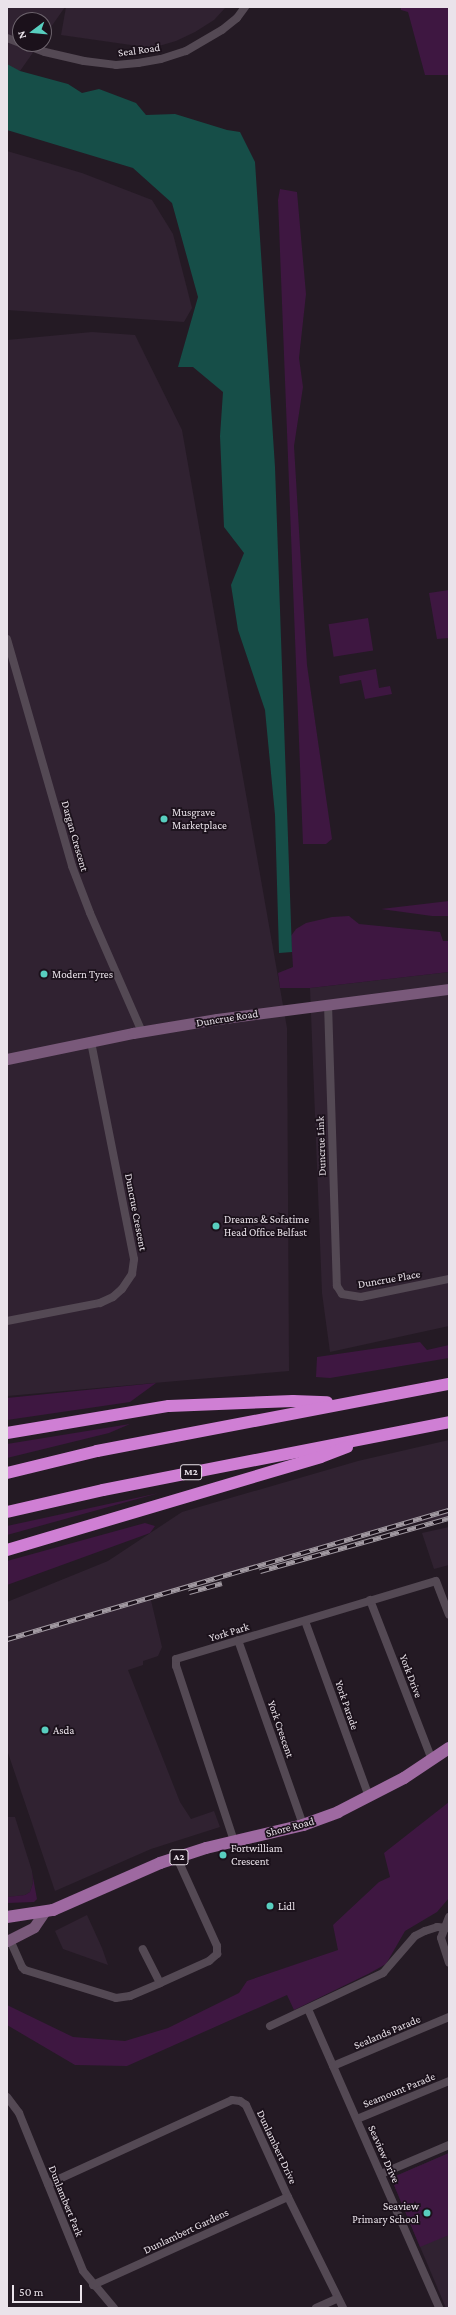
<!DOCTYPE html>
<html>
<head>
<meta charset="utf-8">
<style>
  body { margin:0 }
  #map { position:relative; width:456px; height:2315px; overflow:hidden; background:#241a24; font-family:"Crimson Pro",serif }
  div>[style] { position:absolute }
  .built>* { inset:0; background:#302231 }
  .green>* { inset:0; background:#3e1741; transform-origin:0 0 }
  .water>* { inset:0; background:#164e48 }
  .street>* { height:8px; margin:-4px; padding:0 4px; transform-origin:4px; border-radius:4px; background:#544954 }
  .secondary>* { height:11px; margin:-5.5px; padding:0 5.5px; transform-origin:5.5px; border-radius:5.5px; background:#79597a }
  .primary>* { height:12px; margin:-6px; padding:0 6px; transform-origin:6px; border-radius:6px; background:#9e69a1 }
  .highway>* { height:12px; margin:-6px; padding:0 6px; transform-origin:6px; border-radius:6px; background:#cf7fd4 }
  .rail>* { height:4.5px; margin-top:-2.25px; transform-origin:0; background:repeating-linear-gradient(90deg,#1b111b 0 9px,#a199a1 0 18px); box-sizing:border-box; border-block:1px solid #a199a1 }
  .dots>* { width:11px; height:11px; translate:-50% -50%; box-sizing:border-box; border:2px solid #1b111b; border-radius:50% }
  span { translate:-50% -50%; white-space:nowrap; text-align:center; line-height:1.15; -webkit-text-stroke:3.5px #1b111b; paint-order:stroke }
  .shield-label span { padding:1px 3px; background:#1b111b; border:1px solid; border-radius:3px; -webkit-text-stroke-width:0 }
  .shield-label { font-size:10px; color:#eae3ea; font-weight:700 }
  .street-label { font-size:11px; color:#eae3ea }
  .poi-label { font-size:11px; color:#eae3ea }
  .left { translate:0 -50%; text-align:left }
  .right { translate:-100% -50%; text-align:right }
  .frame { position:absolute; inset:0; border:8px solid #eae3ea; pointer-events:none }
  .north { position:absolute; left:12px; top:12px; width:40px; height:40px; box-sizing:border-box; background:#1b111b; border:1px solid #6e656e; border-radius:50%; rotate:254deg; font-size:11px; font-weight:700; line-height:16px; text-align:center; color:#eae3ea }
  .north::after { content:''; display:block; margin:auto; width:14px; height:18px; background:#58cebf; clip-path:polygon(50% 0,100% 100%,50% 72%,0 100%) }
  .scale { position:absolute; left:12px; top:2285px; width:70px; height:18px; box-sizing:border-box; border:2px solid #eae3ea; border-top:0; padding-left:5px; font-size:12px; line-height:14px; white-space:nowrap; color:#eae3ea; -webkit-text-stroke:3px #1b111b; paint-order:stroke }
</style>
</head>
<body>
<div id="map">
  <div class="built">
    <div style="clip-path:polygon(7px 7px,65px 7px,44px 37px,44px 20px,20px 20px,20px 44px,39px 44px,20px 71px,7px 66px)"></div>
    <div style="clip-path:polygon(66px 7px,226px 7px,214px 20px,195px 32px,176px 41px,152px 48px,61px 35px)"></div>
    <div style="clip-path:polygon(7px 151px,82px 173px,152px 200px,173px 234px,192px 308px,184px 322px,7px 310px)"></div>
    <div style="clip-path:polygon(92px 332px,135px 335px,182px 430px,287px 1028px,289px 1371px,7px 1396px,7px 340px)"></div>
    <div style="clip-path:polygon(449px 972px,449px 1326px,330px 1352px,322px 1293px,310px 988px)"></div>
    <div style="clip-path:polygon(449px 1440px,449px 1518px,419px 1522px,150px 1596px,162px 1647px,158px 1656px,143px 1661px,143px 1665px,128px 1670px,180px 1802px,191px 1819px,214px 1811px,220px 1827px,151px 1849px,55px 1891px,7px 1750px,7px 1602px,108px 1561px,182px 1512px,358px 1461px)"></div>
    <div style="clip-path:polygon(449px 1527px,449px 1565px,434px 1569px,422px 1533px)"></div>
    <div style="clip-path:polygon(7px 1817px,15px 1817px,32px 1871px,33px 1883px,30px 1892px,25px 1895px,9px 1897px,7px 1897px)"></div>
    <div style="clip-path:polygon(87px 1915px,102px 1948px,108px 1965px,63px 1949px,55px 1931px)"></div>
    <div style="clip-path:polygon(449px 2153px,449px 2308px,446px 2308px,391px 2178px)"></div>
  </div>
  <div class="green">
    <div style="clip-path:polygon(401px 7px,449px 7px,449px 75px,425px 75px,408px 12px,401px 10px)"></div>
    <div style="clip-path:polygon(280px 189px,297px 192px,306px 294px,299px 358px,303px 387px,294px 446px,307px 665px,332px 839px,326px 844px,303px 844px,278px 200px)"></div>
    <div style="clip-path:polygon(449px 590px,449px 638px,437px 639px,429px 593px)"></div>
    <div style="left:368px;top:618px;width:33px;height:40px;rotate:81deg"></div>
    <div style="clip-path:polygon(376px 669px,379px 688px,390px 686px,392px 694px,365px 699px,361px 680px,340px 684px,339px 676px)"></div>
    <div style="clip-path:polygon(449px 901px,448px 916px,432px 916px,381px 909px)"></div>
    <div style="clip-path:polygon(349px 916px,359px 924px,440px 932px,443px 941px,449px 941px,449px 972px,310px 988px,280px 988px,278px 973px,293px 967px,291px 936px,296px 929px,306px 923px,332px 917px)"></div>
    <div style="clip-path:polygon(420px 1342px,427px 1350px,449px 1345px,449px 1358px,330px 1378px,316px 1377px,317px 1357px)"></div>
    <div style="clip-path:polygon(156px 1383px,130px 1402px,7px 1420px,7px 1398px)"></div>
    <div style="clip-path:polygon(130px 1424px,109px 1433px,7px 1458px,7px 1444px)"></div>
    <div style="clip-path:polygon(159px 1493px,7px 1535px,7px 1526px)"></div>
    <div style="clip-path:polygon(145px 1523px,155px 1526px,150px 1533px,7px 1585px,7px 1561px)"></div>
    <div style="clip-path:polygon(449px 1802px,449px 1898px,437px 1912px,405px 1931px,386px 1964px,368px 1974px,294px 2010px,287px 1995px,127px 2066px,75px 2065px,7px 2025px,7px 2005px,73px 2037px,125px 2041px,168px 2028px,239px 1993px,247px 1981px,338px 1950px,333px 1925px,379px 1882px,390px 1877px,384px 1853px)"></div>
    <div style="clip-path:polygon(32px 1872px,37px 1899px,34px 1902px,7px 1903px,7px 1897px,25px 1895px,30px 1892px,33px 1883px)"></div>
    <div style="clip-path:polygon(449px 2153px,449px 2235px,420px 2247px,391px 2178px)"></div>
  </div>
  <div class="water">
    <div style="clip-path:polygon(7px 64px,20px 71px,68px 84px,82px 93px,99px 89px,136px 103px,146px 115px,175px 114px,227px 130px,240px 132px,255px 162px,275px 467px,292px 952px,279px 953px,275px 815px,265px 710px,238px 630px,231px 585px,244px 553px,224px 527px,220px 436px,223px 392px,193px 367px,178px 367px,198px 297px,172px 203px,133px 168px,7px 130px)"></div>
  </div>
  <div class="street">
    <div style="left:7px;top:38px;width:14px;rotate:21deg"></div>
    <div style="left:23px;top:44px;width:23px;rotate:20deg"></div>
    <div style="left:45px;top:52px;width:40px;rotate:13deg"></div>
    <div style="left:84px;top:61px;width:32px;rotate:7deg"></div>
    <div style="left:116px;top:65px;width:22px;rotate:-5deg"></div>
    <div style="left:138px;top:63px;width:23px;rotate:-10deg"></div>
    <div style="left:161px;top:59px;width:26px;rotate:-18deg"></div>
    <div style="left:186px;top:51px;width:42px;rotate:-30.3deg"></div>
    <div style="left:222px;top:30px;width:19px;rotate:-39deg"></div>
    <div style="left:237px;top:18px;width:14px;rotate:-54deg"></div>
    <div style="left:7px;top:639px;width:236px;rotate:74deg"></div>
    <div style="left:72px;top:866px;width:50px;rotate:69deg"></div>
    <div style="left:90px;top:913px;width:130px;rotate:66.4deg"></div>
    <div style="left:328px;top:1004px;width:282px;rotate:88.2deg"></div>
    <div style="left:337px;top:1286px;width:9px;rotate:58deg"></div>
    <div style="left:342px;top:1294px;width:19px;rotate:9deg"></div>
    <div style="left:361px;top:1297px;width:90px;rotate:-11.6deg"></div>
    <div style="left:7px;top:1321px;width:95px;rotate:-11deg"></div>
    <div style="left:100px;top:1303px;width:14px;rotate:-25deg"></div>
    <div style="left:113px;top:1297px;width:12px;rotate:-42deg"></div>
    <div style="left:122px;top:1289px;width:18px;rotate:-56deg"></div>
    <div style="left:132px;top:1274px;width:15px;rotate:-82deg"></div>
    <div style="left:134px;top:1259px;width:221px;rotate:-101.2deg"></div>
    <div style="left:370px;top:1600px;width:172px;rotate:68.8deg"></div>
    <div style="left:305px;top:1621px;width:187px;rotate:70deg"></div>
    <div style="left:238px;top:1640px;width:196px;rotate:70.6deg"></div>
    <div style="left:234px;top:1841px;width:184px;rotate:-108.3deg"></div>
    <div style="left:176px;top:1666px;width:7px;rotate:-90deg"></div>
    <div style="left:176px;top:1659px;width:271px;rotate:-16.7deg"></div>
    <div style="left:436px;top:1581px;width:36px;rotate:69deg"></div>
    <div style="left:449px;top:1917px;width:22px;rotate:111deg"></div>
    <div style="left:441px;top:1938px;width:26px;rotate:72deg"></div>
    <div style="left:10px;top:1940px;width:30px;rotate:66deg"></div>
    <div style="left:22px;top:1967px;width:4px;rotate:45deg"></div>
    <div style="left:25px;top:1970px;width:95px;rotate:17.1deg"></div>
    <div style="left:116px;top:1998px;width:14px;rotate:-8deg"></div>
    <div style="left:130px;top:1996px;width:33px;rotate:-23deg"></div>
    <div style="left:160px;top:1983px;width:38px;rotate:-117deg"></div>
    <div style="left:160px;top:1983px;width:54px;rotate:-24.2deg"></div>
    <div style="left:209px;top:1961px;width:11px;rotate:-41deg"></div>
    <div style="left:217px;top:1954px;width:8px;rotate:-90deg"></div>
    <div style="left:217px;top:1946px;width:97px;rotate:-114.4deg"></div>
    <div style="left:308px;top:2009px;width:326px;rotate:66.3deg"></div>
    <div style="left:270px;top:2026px;width:125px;rotate:-25.1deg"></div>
    <div style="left:383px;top:1973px;width:49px;rotate:-49.1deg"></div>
    <div style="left:415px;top:1936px;width:11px;rotate:-27deg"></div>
    <div style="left:425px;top:1931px;width:13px;rotate:-18deg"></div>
    <div style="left:437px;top:1927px;width:12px;rotate:5deg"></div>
    <div style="left:333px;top:2066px;width:126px;rotate:-22.9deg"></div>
    <div style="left:7px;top:2097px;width:20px;rotate:53deg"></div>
    <div style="left:19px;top:2113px;width:170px;rotate:67.9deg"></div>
    <div style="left:83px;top:2271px;width:48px;rotate:50deg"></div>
    <div style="left:357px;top:2119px;width:100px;rotate:-22.4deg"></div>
    <div style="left:381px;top:2174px;width:74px;rotate:-23.1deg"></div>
    <div style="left:48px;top:2184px;width:202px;rotate:-24.5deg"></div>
    <div style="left:232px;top:2100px;width:8px;rotate:7deg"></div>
    <div style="left:240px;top:2101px;width:7px;rotate:34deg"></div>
    <div style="left:246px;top:2105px;width:101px;rotate:65.5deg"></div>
    <div style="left:288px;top:2197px;width:124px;rotate:63.6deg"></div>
    <div style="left:93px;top:2285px;width:214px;rotate:-24.3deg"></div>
    <div style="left:316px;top:2308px;width:24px;rotate:-24deg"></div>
  </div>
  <div class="secondary">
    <div style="left:7px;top:1059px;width:129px;rotate:-11.7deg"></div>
    <div style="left:133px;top:1033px;width:85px;rotate:-9.5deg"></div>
    <div style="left:217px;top:1019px;width:234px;rotate:-7.4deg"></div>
    <div style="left:7px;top:1941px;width:30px;rotate:-27deg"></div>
    <div style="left:34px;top:1927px;width:18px;rotate:-56deg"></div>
  </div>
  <div class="primary">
    <div style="left:7px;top:1917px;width:47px;rotate:-8.7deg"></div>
    <div style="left:53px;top:1910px;width:117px;rotate:-23.7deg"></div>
    <div style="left:160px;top:1863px;width:48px;rotate:-18.1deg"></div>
    <div style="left:206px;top:1848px;width:100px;rotate:-13.3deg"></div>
    <div style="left:303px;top:1825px;width:37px;rotate:-20deg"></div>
    <div style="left:338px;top:1812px;width:74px;rotate:-27.3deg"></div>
    <div style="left:404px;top:1778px;width:54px;rotate:-33.7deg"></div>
  </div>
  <div class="highway">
    <div style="left:7px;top:1433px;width:164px;rotate:-9.5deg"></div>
    <div style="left:169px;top:1406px;width:124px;rotate:-2.3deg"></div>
    <div style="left:293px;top:1401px;width:34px;rotate:2deg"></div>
    <div style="left:7px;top:1473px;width:93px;rotate:-13.7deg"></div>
    <div style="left:97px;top:1451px;width:358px;rotate:-10.8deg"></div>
    <div style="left:7px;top:1512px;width:98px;rotate:-12.9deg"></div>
    <div style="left:103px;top:1490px;width:353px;rotate:-11.1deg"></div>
    <div style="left:7px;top:1550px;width:327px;rotate:-16.5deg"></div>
    <div style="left:321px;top:1457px;width:28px;rotate:-21deg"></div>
  </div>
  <div class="rail">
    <div style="left:260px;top:1571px;width:196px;rotate:-15.7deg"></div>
    <div style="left:189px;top:1592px;width:34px;rotate:-15deg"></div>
    <div style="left:7px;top:1639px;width:460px;rotate:-16.3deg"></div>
  </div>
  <div class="dots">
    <div style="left:164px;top:819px;background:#58cebf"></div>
    <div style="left:44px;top:974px;background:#58cebf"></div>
    <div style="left:216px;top:1226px;background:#58cebf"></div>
    <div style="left:45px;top:1730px;background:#58cebf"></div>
    <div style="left:223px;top:1855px;background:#58cebf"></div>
    <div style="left:270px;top:1906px;background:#58cebf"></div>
    <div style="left:427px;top:2213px;background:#58cebf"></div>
  </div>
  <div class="shield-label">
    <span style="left:191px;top:1472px">M2</span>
    <span style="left:179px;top:1857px">A2</span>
  </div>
  <div class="street-label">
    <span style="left:139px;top:50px;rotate:-8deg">Seal Road</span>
    <span style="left:75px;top:836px;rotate:74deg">Dargan Crescent</span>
    <span style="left:227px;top:1018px;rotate:-9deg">Duncrue Road</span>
    <span style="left:321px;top:1146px;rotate:-92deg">Duncrue Link</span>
    <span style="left:136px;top:1212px;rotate:79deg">Duncrue Crescent</span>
    <span style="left:389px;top:1279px;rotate:-10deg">Duncrue Place</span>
    <span style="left:229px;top:1632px;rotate:-17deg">York Park</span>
    <span style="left:411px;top:1676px;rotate:69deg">York Drive</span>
    <span style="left:347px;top:1705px;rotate:71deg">York Parade</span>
    <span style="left:281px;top:1729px;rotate:71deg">York Crescent</span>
    <span style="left:290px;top:1827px;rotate:-15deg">Shore Road</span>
    <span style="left:387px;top:2032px;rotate:-23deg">Sealands Parade</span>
    <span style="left:399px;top:2090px;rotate:-22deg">Seamount Parade</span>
    <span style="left:277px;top:2147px;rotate:65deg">Dunlambert Drive</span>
    <span style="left:384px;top:2154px;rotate:66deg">Seaview Drive</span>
    <span style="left:66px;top:2201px;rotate:68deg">Dunlambert Park</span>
    <span style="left:186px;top:2231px;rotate:-25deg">Dunlambert Gardens</span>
  </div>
  <div class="poi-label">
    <span class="left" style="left:172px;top:819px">Musgrave<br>Marketplace</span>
    <span class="left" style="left:52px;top:974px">Modern Tyres</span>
    <span class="left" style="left:224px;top:1226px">Dreams &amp; Sofatime<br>Head Office Belfast</span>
    <span class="left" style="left:53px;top:1730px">Asda</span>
    <span class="left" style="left:231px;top:1855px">Fortwilliam<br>Crescent</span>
    <span class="left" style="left:278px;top:1906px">Lidl</span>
    <span class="right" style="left:419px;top:2213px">Seaview<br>Primary School</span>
  </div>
  <div class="frame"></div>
  <div class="north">N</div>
  <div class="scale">50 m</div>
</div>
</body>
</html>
